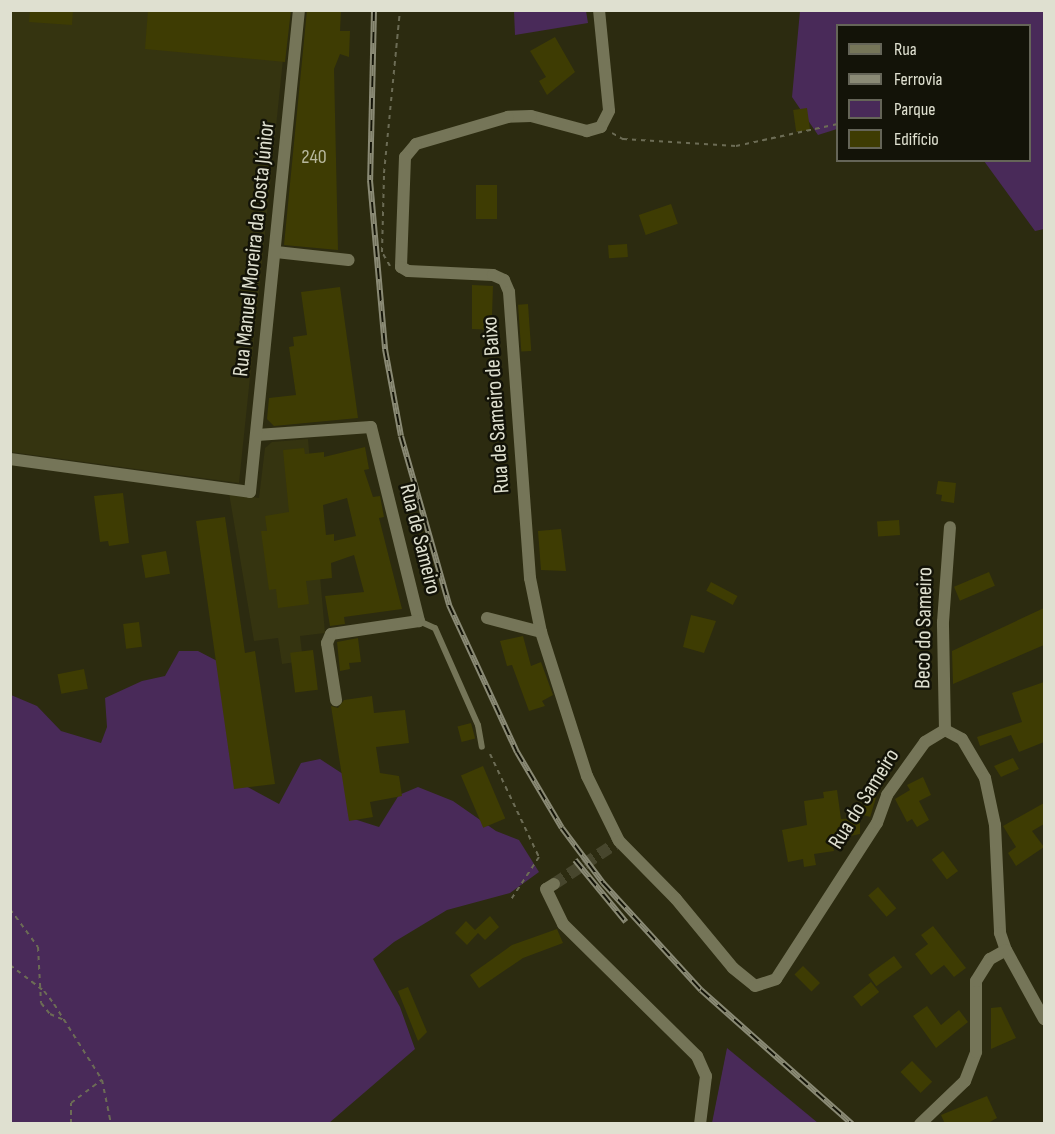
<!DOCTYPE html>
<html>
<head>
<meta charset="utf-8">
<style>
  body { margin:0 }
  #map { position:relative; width:1055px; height:1134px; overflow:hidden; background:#2c2b10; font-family:"Sofia Sans Condensed",sans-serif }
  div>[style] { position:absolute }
  .built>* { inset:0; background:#353410 }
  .green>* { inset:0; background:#492a59 }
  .building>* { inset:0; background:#3e3c03; transform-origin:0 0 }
  .street-tunnel>* { height:12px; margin-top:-6px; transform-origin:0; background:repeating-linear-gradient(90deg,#47462d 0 12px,transparent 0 18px) }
  .path>* { height:2px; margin-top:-1px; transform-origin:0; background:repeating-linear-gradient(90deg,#6c6c55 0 4.5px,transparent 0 9px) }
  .lane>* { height:6px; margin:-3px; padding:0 3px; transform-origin:3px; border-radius:3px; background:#757558 }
  .street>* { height:12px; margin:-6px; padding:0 6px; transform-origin:6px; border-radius:6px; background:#757558 }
  .rail>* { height:6px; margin-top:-3px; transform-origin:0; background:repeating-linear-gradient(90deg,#131308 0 11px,#8a8a75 0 22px); box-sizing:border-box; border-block:2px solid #8a8a75 }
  span { translate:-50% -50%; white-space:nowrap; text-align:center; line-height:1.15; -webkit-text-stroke:5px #131308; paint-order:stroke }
  .number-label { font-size:20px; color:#b7b79d }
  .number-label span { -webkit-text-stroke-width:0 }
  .street-label { font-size:22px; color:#dfe0d0 }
  .frame { position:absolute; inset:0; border:12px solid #dfe0d0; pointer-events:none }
  .legend { position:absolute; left:836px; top:24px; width:195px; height:138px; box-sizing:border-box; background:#131308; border:2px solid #656558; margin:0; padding:8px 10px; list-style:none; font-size:18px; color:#dfe0d0 }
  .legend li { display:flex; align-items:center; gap:12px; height:30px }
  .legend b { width:30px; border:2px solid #656558 }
</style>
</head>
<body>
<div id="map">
  <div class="built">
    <div style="clip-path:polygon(11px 11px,288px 11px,239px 483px,11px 452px)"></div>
    <div style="clip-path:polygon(308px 439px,325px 633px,300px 636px,303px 661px,282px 664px,278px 638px,254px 641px,229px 493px,259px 498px,265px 448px,272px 442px)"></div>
  </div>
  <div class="green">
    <div style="clip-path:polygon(514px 11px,586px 11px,588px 23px,515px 35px)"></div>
    <div style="clip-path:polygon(800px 11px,1044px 11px,1044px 229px,1035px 231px,984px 161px,1030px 160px,1030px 26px,838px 26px,837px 129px,818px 135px,792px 97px)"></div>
    <div style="clip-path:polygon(179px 651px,198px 651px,221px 663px,240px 783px,279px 804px,301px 763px,320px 759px,346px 776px,354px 819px,379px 827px,399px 795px,418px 787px,453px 801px,496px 831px,519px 840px,539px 872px,510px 893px,447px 910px,394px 942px,373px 959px,400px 1007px,415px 1049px,329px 1123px,11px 1124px,11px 695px,37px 706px,61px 731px,101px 743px,107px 727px,105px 698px,142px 681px,165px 676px)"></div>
    <div style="clip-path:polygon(727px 1048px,818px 1123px,712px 1123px)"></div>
  </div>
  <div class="building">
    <div style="clip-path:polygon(30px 10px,73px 10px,72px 25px,29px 22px)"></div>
    <div style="clip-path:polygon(148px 10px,291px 10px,285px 62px,145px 49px)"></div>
    <div style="clip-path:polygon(307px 10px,341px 10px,340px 31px,350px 31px,349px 57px,340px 54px,334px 69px,338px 250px,284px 245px)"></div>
    <div style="clip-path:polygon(555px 37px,575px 72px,547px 95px,539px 81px,546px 77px,530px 51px)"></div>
    <div style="left:807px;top:108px;width:22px;height:14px;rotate:82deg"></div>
    <div style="left:497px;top:185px;width:34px;height:21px;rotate:90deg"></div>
    <div style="left:671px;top:204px;width:21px;height:34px;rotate:71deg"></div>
    <div style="left:627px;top:244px;width:13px;height:19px;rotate:86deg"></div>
    <div style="clip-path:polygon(472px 285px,493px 286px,492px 316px,497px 316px,497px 330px,472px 329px)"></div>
    <div style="clip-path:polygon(340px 287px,358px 418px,274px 426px,267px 419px,269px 398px,296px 395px,289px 347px,294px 346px,293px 337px,307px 335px,301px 292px)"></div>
    <div style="left:528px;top:304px;width:47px;height:10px;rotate:86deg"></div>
    <div style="clip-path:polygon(evenodd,365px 447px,369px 469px,364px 470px,373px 497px,380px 496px,384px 517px,379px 518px,402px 609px,344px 617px,345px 624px,330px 626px,325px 596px,364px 592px,354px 555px,331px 563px,332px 578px,306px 581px,309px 604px,278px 608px,276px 589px,269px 590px,261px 531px,267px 531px,265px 516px,289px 512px,283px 450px,304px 448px,305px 454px,324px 452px,324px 457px,365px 447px,347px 498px,356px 536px,334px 541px,334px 534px,326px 535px,323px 505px,347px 498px)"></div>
    <div style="clip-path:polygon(938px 481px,956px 483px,954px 503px,941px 501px,942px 495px,936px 494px)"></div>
    <div style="clip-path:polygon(123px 493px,129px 543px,109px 546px,108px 541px,100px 542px,94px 496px)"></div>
    <div style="clip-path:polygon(225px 517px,245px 653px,255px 651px,275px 784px,234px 789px,196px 521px)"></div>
    <div style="left:899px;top:520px;width:15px;height:22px;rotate:86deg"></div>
    <div style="clip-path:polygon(561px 529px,566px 571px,541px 570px,538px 531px)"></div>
    <div style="left:166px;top:551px;width:23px;height:25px;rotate:80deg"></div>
    <div style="left:989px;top:572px;width:15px;height:38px;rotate:67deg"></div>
    <div style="left:711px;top:582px;width:30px;height:10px;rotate:28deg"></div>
    <div style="clip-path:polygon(1044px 608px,1044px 645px,953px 684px,952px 651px)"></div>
    <div style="clip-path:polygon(691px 615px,716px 621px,704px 653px,683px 647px)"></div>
    <div style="left:139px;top:622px;width:25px;height:16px;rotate:83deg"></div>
    <div style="clip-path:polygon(523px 636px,531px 666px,541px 662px,553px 695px,542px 701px,545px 706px,529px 711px,512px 665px,507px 666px,500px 641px)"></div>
    <div style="clip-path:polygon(358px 638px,361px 662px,349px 663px,350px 669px,340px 671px,337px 642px)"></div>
    <div style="left:313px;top:650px;width:40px;height:23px;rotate:83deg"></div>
    <div style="left:84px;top:669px;width:20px;height:27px;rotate:79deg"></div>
    <div style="clip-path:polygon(1044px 682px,1044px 742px,1019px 752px,1011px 735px,980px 746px,977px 737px,1022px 722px,1012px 693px)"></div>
    <div style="clip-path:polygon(372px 696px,374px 713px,405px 710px,409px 743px,376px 747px,380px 773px,399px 776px,402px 796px,370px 802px,373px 817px,349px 821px,331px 706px,338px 708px,344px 700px)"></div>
    <div style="left:471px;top:723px;width:16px;height:14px;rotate:75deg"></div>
    <div style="clip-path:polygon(1013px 758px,1019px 769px,1001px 777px,994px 766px)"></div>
    <div style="left:483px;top:766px;width:57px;height:24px;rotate:67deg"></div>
    <div style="clip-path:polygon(923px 777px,931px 795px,919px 801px,929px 820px,917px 827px,912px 819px,907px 822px,895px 799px,910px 790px,907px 785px)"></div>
    <div style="clip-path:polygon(837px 790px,841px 819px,860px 818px,860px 834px,831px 840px,834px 851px,814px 854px,816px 865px,804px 867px,803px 859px,788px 862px,782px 830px,807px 825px,804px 801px,824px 798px,823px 792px)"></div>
    <div style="left:867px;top:793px;width:10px;height:22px;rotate:17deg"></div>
    <div style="clip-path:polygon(1044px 803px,1044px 824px,1032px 831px,1044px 847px,1016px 866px,1008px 853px,1016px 847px,1003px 826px)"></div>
    <div style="left:943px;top:851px;width:25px;height:14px;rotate:53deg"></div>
    <div style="left:878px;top:887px;width:28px;height:13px;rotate:49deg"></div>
    <div style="clip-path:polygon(490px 916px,499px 927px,485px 940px,478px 933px,467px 945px,455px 933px,466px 921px,475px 930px)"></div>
    <div style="clip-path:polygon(933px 926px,966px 968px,954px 977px,944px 965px,931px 975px,915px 954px,928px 944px,921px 935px)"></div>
    <div style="clip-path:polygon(557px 929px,563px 943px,523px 958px,479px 988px,470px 975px,512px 945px)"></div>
    <div style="left:894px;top:956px;width:14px;height:32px;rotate:54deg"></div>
    <div style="left:803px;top:966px;width:24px;height:12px;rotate:45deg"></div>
    <div style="left:871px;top:982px;width:13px;height:23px;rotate:51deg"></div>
    <div style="clip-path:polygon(408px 987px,427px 1032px,418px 1041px,398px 991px)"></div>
    <div style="clip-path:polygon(927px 1006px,941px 1025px,959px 1010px,968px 1022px,936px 1048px,913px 1016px)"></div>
    <div style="clip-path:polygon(1001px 1007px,1016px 1038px,991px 1049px,991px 1008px)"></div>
    <div style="left:912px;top:1061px;width:29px;height:16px;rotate:46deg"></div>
    <div style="clip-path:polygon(987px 1096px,997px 1118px,986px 1124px,945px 1124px,941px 1115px)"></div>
  </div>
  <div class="street-tunnel">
    <div style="left:554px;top:884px;width:73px;rotate:-33.3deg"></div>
  </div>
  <div class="path">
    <div style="left:612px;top:133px;width:13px;rotate:29deg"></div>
    <div style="left:623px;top:139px;width:113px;rotate:3.5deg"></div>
    <div style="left:736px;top:146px;width:104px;rotate:-12.2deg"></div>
    <div style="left:390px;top:266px;width:16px;rotate:-120deg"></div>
    <div style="left:382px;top:252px;width:79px;rotate:-88.5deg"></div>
    <div style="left:384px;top:173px;width:164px;rotate:-84.4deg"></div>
    <div style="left:490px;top:754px;width:114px;rotate:64.6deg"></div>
    <div style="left:539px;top:857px;width:53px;rotate:123.4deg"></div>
    <div style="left:10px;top:909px;width:47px;rotate:53.6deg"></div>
    <div style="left:38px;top:947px;width:56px;rotate:86.9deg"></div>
    <div style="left:41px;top:1003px;width:14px;rotate:51deg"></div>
    <div style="left:50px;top:1014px;width:15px;rotate:23deg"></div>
    <div style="left:10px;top:965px;width:43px;rotate:37.4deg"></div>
    <div style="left:44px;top:991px;width:16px;rotate:52deg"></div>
    <div style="left:54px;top:1004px;width:90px;rotate:57.7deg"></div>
    <div style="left:102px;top:1080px;width:45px;rotate:78.4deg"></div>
    <div style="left:71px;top:1124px;width:21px;rotate:-90deg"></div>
    <div style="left:71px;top:1103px;width:39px;rotate:-37deg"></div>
  </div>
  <div class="lane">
    <div style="left:419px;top:621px;width:17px;rotate:24deg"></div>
    <div style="left:435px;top:628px;width:106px;rotate:66.1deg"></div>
    <div style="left:478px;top:725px;width:22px;rotate:80deg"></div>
  </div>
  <div class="street">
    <div style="left:599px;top:10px;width:101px;rotate:84.3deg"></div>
    <div style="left:609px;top:111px;width:18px;rotate:117deg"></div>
    <div style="left:601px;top:127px;width:15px;rotate:164deg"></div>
    <div style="left:587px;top:131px;width:58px;rotate:-165deg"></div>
    <div style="left:531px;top:116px;width:23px;rotate:178deg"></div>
    <div style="left:508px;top:117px;width:96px;rotate:163.6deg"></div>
    <div style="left:416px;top:144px;width:17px;rotate:130deg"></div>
    <div style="left:405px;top:157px;width:110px;rotate:92.1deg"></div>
    <div style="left:401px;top:267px;width:8px;rotate:30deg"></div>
    <div style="left:408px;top:271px;width:85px;rotate:2.7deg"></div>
    <div style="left:493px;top:275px;width:12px;rotate:24deg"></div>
    <div style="left:504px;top:280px;width:13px;rotate:67deg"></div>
    <div style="left:509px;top:292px;width:287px;rotate:85.8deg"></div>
    <div style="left:530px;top:578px;width:55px;rotate:78.5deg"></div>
    <div style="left:541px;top:632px;width:151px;rotate:72.3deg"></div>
    <div style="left:587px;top:776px;width:72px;rotate:63.8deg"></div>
    <div style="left:619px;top:841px;width:81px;rotate:45.5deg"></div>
    <div style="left:676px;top:899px;width:89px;rotate:50.4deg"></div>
    <div style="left:733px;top:968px;width:28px;rotate:39deg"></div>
    <div style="left:755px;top:986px;width:22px;rotate:-18deg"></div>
    <div style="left:776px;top:979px;width:186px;rotate:-57.1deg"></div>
    <div style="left:877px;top:823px;width:30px;rotate:-70deg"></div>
    <div style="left:887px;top:795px;width:65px;rotate:-54.4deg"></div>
    <div style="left:925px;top:742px;width:23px;rotate:-31deg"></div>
    <div style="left:276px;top:252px;width:73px;rotate:6.3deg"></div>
    <div style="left:257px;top:435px;width:114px;rotate:-4deg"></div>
    <div style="left:371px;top:427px;width:200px;rotate:76.1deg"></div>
    <div style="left:419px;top:621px;width:89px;rotate:171.6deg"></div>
    <div style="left:331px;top:634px;width:10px;rotate:114deg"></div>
    <div style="left:327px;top:643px;width:58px;rotate:81deg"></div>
    <div style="left:10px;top:459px;width:242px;rotate:7.8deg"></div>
    <div style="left:250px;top:492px;width:484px;rotate:-84.2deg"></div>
    <div style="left:487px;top:618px;width:56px;rotate:14.5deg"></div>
    <div style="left:945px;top:730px;width:19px;rotate:28deg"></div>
    <div style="left:962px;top:739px;width:45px;rotate:59.5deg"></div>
    <div style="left:985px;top:778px;width:48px;rotate:78deg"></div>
    <div style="left:995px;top:825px;width:108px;rotate:87.3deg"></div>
    <div style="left:1000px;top:933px;width:18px;rotate:71deg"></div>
    <div style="left:1006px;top:950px;width:79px;rotate:61.2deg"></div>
    <div style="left:945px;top:730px;width:108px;rotate:-91.1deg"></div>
    <div style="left:943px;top:622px;width:95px;rotate:-85.8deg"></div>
    <div style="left:554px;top:884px;width:9px;rotate:148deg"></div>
    <div style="left:546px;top:889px;width:39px;rotate:64deg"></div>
    <div style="left:563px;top:924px;width:188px;rotate:44.6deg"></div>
    <div style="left:697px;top:1056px;width:22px;rotate:66deg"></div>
    <div style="left:706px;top:1076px;width:48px;rotate:97.1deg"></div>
    <div style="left:920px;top:1124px;width:62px;rotate:-43.7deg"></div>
    <div style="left:965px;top:1081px;width:31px;rotate:-69deg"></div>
    <div style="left:976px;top:1052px;width:71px;rotate:-90deg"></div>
    <div style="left:976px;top:981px;width:26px;rotate:-58deg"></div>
    <div style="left:990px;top:959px;width:18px;rotate:-29deg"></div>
  </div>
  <div class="rail">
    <div style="left:374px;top:10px;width:170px;rotate:91.3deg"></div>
    <div style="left:370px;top:180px;width:170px;rotate:84.9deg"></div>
    <div style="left:385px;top:349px;width:88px;rotate:79.6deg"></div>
    <div style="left:401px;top:436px;width:176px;rotate:74.1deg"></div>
    <div style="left:449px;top:605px;width:162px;rotate:65.2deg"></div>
    <div style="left:517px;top:752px;width:88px;rotate:59.4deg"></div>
    <div style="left:562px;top:828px;width:69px;rotate:53.3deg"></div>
    <div style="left:603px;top:883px;width:145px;rotate:47.5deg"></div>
    <div style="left:701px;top:990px;width:202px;rotate:41.6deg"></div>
    <div style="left:575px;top:860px;width:80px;rotate:50.6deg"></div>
  </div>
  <div class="number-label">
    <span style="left:314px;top:157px">240</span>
  </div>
  <div class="street-label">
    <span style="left:254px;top:249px;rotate:-84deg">Rua Manuel Moreira da Costa Júnior</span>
    <span style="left:496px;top:405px;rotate:-94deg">Rua de Sameiro de Baixo</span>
    <span style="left:420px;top:539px;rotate:76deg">Rua de Sameiro</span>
    <span style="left:924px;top:628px;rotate:-89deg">Beco do Sameiro</span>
    <span style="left:864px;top:799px;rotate:-58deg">Rua do Sameiro</span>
  </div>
  <div class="frame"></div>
  <ul class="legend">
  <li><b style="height:8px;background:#757558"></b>Rua</li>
  <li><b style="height:8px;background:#8a8a75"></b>Ferrovia</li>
  <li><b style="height:16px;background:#492a59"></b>Parque</li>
  <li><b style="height:16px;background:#3e3c03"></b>Edifício</li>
  </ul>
</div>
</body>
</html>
